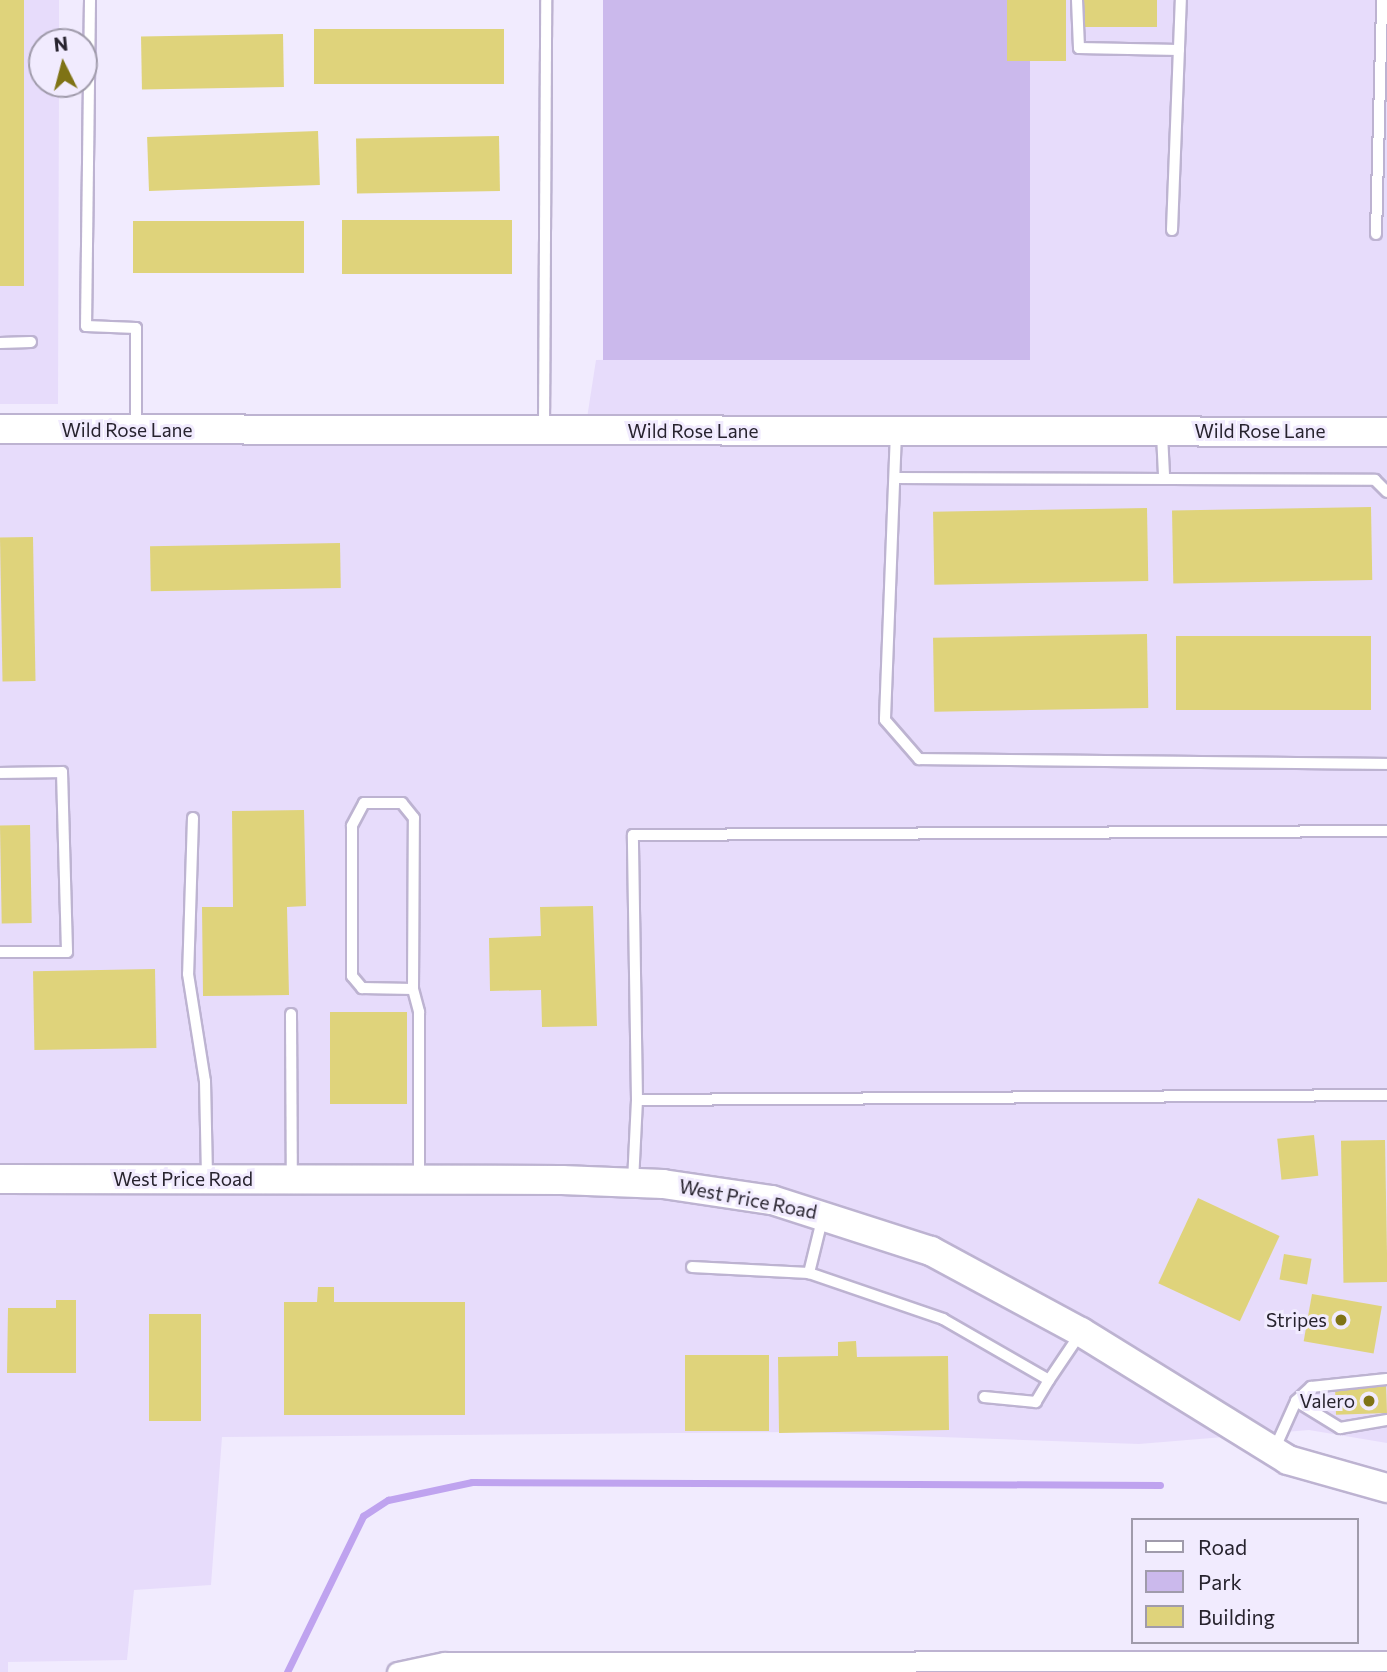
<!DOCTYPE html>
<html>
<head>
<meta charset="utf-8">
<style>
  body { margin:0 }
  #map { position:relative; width:1387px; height:1672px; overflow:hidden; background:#f1ebfe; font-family:Commissioner,sans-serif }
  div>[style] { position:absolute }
  .built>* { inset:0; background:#e7dcfb }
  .green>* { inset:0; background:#cbb9ec; transform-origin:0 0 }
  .stream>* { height:7px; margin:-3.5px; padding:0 3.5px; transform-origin:3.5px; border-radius:3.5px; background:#bfa3ef }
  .building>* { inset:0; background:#dfd37b; transform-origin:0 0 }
  .roads { filter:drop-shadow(2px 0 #bdb3d1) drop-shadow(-2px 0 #bdb3d1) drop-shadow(0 2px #bdb3d1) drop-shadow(0 -2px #bdb3d1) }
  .lane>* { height:10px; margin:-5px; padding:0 5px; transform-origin:5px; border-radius:5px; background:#fff }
  .street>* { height:19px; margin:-9.5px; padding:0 9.5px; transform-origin:9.5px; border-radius:9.5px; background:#fff }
  .secondary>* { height:28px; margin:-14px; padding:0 14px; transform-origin:14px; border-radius:14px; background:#fff }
  .dots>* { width:19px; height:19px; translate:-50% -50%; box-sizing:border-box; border:4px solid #f1ebfe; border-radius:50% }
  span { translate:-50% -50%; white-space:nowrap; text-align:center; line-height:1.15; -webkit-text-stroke:6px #f1ebfe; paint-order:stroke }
  .street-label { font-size:19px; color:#27232e }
  .poi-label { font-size:19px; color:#27232e }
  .right { translate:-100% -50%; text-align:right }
  .legend { position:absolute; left:1131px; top:1518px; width:228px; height:126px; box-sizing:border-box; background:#f1ebfe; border:2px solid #a09bab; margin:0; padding:9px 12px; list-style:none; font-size:21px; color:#27232e }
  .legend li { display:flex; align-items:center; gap:14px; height:35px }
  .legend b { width:35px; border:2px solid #a09bab }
  .north { position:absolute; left:28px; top:28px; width:70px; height:70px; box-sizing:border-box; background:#f1ebfe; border:2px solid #a09bab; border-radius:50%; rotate:354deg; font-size:19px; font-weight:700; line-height:28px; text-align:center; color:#27232e }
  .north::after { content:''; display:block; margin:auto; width:24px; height:32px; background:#7f7315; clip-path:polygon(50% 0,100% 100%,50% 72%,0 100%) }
</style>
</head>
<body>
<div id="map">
  <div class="built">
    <div style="clip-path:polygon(0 0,59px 0,59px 42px,42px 42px,42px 84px,59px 84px,58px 404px,0 404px)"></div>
    <div style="clip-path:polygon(1030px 0,1387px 0,1387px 1443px,1309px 1430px,1139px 1444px,799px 1432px,222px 1437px,211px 1585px,134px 1590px,127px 1660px,8px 1662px,8px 1672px,0 1672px,0 445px,583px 444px,596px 360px,1028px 353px)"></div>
  </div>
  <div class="green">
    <div style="left:603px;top:0;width:427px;height:360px"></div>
  </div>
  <div class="stream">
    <div style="left:287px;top:1672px;width:174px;rotate:-64deg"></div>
    <div style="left:363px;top:1516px;width:30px;rotate:-33deg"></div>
    <div style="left:388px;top:1500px;width:86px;rotate:-12.1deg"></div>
    <div style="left:472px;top:1482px;width:688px;rotate:0.25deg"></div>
  </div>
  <div class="building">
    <div style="left:0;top:0;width:24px;height:286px"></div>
    <div style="left:1007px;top:0;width:59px;height:61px"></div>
    <div style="left:1084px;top:0;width:73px;height:27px"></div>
    <div style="left:504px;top:29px;width:55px;height:190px;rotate:90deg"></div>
    <div style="left:283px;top:34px;width:53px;height:142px;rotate:89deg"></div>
    <div style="left:318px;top:131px;width:54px;height:171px;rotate:88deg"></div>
    <div style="left:499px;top:136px;width:55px;height:143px;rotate:89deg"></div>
    <div style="left:342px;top:220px;width:170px;height:54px"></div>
    <div style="left:304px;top:221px;width:52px;height:171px;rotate:90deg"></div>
    <div style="left:1371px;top:507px;width:73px;height:199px;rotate:89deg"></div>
    <div style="left:1147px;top:508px;width:73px;height:214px;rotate:89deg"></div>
    <div style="left:33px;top:537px;width:144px;height:33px;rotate:89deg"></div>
    <div style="left:340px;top:543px;width:45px;height:190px;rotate:89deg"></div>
    <div style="left:1147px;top:634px;width:74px;height:214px;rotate:89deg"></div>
    <div style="left:1371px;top:636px;width:74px;height:195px;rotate:90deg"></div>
    <div style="clip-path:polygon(304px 810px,306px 906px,287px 907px,289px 995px,203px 996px,202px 907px,233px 907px,232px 811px)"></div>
    <div style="left:30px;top:825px;width:98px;height:30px;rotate:89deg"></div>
    <div style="clip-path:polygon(593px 906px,597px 1026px,542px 1027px,541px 990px,490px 991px,489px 938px,541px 936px,540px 907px)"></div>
    <div style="left:155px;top:969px;width:79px;height:122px;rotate:89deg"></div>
    <div style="left:330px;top:1012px;width:77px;height:92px"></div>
    <div style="left:1314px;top:1135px;width:41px;height:37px;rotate:84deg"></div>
    <div style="left:1385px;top:1140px;width:142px;height:44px;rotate:89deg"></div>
    <div style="left:1198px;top:1198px;width:90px;height:94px;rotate:25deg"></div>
    <div style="left:1284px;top:1254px;width:28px;height:26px;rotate:10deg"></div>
    <div style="clip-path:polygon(318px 1287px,334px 1287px,334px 1302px,465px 1302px,465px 1415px,284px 1415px,284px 1302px,317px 1302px)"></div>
    <div style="left:1312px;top:1294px;width:71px;height:48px;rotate:10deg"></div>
    <div style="clip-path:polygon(56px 1300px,76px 1300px,76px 1373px,7px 1373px,8px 1308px,56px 1308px)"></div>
    <div style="left:149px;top:1314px;width:52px;height:107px"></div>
    <div style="clip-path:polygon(856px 1341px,857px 1357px,948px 1356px,949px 1430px,779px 1433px,778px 1357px,838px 1356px,838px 1342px)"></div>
    <div style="left:685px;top:1355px;width:84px;height:76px"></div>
    <div style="left:1386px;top:1385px;width:28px;height:51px;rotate:88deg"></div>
  </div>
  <div class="roads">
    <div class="lane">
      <div style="left:90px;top:0;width:326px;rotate:90.7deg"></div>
      <div style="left:86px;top:326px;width:50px;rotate:2.3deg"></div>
      <div style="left:136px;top:328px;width:98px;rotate:90deg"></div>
      <div style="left:1077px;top:0;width:48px;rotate:87.6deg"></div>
      <div style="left:1079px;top:48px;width:100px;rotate:1.1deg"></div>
      <div style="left:1172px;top:230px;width:230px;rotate:-87.8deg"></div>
      <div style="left:1376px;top:234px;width:234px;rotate:-88.5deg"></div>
      <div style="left:0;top:343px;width:31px;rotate:-2deg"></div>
      <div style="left:544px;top:426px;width:426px;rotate:-89.7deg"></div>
      <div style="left:896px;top:432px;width:288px;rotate:92.2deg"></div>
      <div style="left:885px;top:720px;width:52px;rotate:48.9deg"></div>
      <div style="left:919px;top:759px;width:468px;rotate:0.6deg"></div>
      <div style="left:1162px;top:434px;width:41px;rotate:87.2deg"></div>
      <div style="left:895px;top:478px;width:480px;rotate:0.2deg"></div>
      <div style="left:1375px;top:480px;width:17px;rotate:45deg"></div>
      <div style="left:0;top:773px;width:62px;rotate:-0.9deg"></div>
      <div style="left:62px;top:772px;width:180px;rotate:88.4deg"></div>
      <div style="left:67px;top:952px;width:67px;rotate:180deg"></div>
      <div style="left:193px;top:818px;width:156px;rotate:91.8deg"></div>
      <div style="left:188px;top:974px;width:108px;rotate:81deg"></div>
      <div style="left:205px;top:1081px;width:97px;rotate:88.8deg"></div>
      <div style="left:413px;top:989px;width:171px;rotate:-89.7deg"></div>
      <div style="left:414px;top:818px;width:19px;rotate:-129deg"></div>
      <div style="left:402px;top:803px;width:38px;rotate:180deg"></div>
      <div style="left:364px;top:803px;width:26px;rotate:118deg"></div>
      <div style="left:352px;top:826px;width:150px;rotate:90deg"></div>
      <div style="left:352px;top:976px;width:16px;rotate:50deg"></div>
      <div style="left:362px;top:988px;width:51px;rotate:1.1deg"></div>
      <div style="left:413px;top:989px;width:24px;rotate:75deg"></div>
      <div style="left:419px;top:1012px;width:167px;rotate:90deg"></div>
      <div style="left:291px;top:1014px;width:165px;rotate:89.7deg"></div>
      <div style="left:637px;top:1100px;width:265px;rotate:-90.9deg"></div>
      <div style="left:633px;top:835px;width:754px;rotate:-0.3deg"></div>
      <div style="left:633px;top:1182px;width:82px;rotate:-87.2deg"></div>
      <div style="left:637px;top:1100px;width:750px;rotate:-0.38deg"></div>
      <div style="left:822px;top:1220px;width:55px;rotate:103.8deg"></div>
      <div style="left:809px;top:1273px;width:142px;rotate:18.9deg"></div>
      <div style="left:943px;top:1319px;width:122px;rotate:29.9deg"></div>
      <div style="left:1049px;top:1380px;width:26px;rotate:121deg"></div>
      <div style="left:1036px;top:1402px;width:52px;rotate:-174.5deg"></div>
      <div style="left:692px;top:1267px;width:117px;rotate:2.9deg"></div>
      <div style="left:1049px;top:1380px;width:55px;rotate:-56deg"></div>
      <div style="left:1296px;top:1401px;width:52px;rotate:31.5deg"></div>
      <div style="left:1340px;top:1428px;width:48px;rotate:-9.7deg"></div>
      <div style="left:1275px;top:1448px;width:51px;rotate:-65.9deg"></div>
      <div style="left:1296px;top:1401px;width:21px;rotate:-43deg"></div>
      <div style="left:1311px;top:1387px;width:76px;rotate:-6deg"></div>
    </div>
    <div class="street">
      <div style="left:397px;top:1672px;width:48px;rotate:-12deg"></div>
      <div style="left:444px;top:1662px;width:943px;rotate:-0.06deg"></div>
    </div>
    <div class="secondary">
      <div style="left:0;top:429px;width:1387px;rotate:0.12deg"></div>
      <div style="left:0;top:1179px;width:562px;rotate:0.1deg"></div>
      <div style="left:562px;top:1180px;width:101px;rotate:2.3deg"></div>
      <div style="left:663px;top:1184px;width:110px;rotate:8.4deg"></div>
      <div style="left:772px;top:1200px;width:167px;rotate:17.8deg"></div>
      <div style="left:931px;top:1251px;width:170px;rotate:28.4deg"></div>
      <div style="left:1081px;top:1332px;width:243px;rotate:31.7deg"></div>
      <div style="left:1288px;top:1460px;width:103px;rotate:15.8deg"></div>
    </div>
  </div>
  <div class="dots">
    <div style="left:1341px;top:1320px;background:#7f7315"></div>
    <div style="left:1369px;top:1401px;background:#7f7315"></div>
  </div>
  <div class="street-label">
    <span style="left:127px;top:430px">Wild Rose Lane</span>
    <span style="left:693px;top:431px">Wild Rose Lane</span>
    <span style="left:1260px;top:431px">Wild Rose Lane</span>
    <span style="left:183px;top:1179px">West Price Road</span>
    <span style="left:748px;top:1199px;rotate:11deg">West Price Road</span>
  </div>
  <div class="poi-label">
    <span class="right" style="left:1327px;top:1320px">Stripes</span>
    <span class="right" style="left:1355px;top:1401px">Valero</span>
  </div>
  <ul class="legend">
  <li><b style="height:9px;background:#fff"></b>Road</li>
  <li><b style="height:19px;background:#cbb9ec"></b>Park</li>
  <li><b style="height:19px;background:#dfd37b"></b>Building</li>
  </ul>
  <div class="north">N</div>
</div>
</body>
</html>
